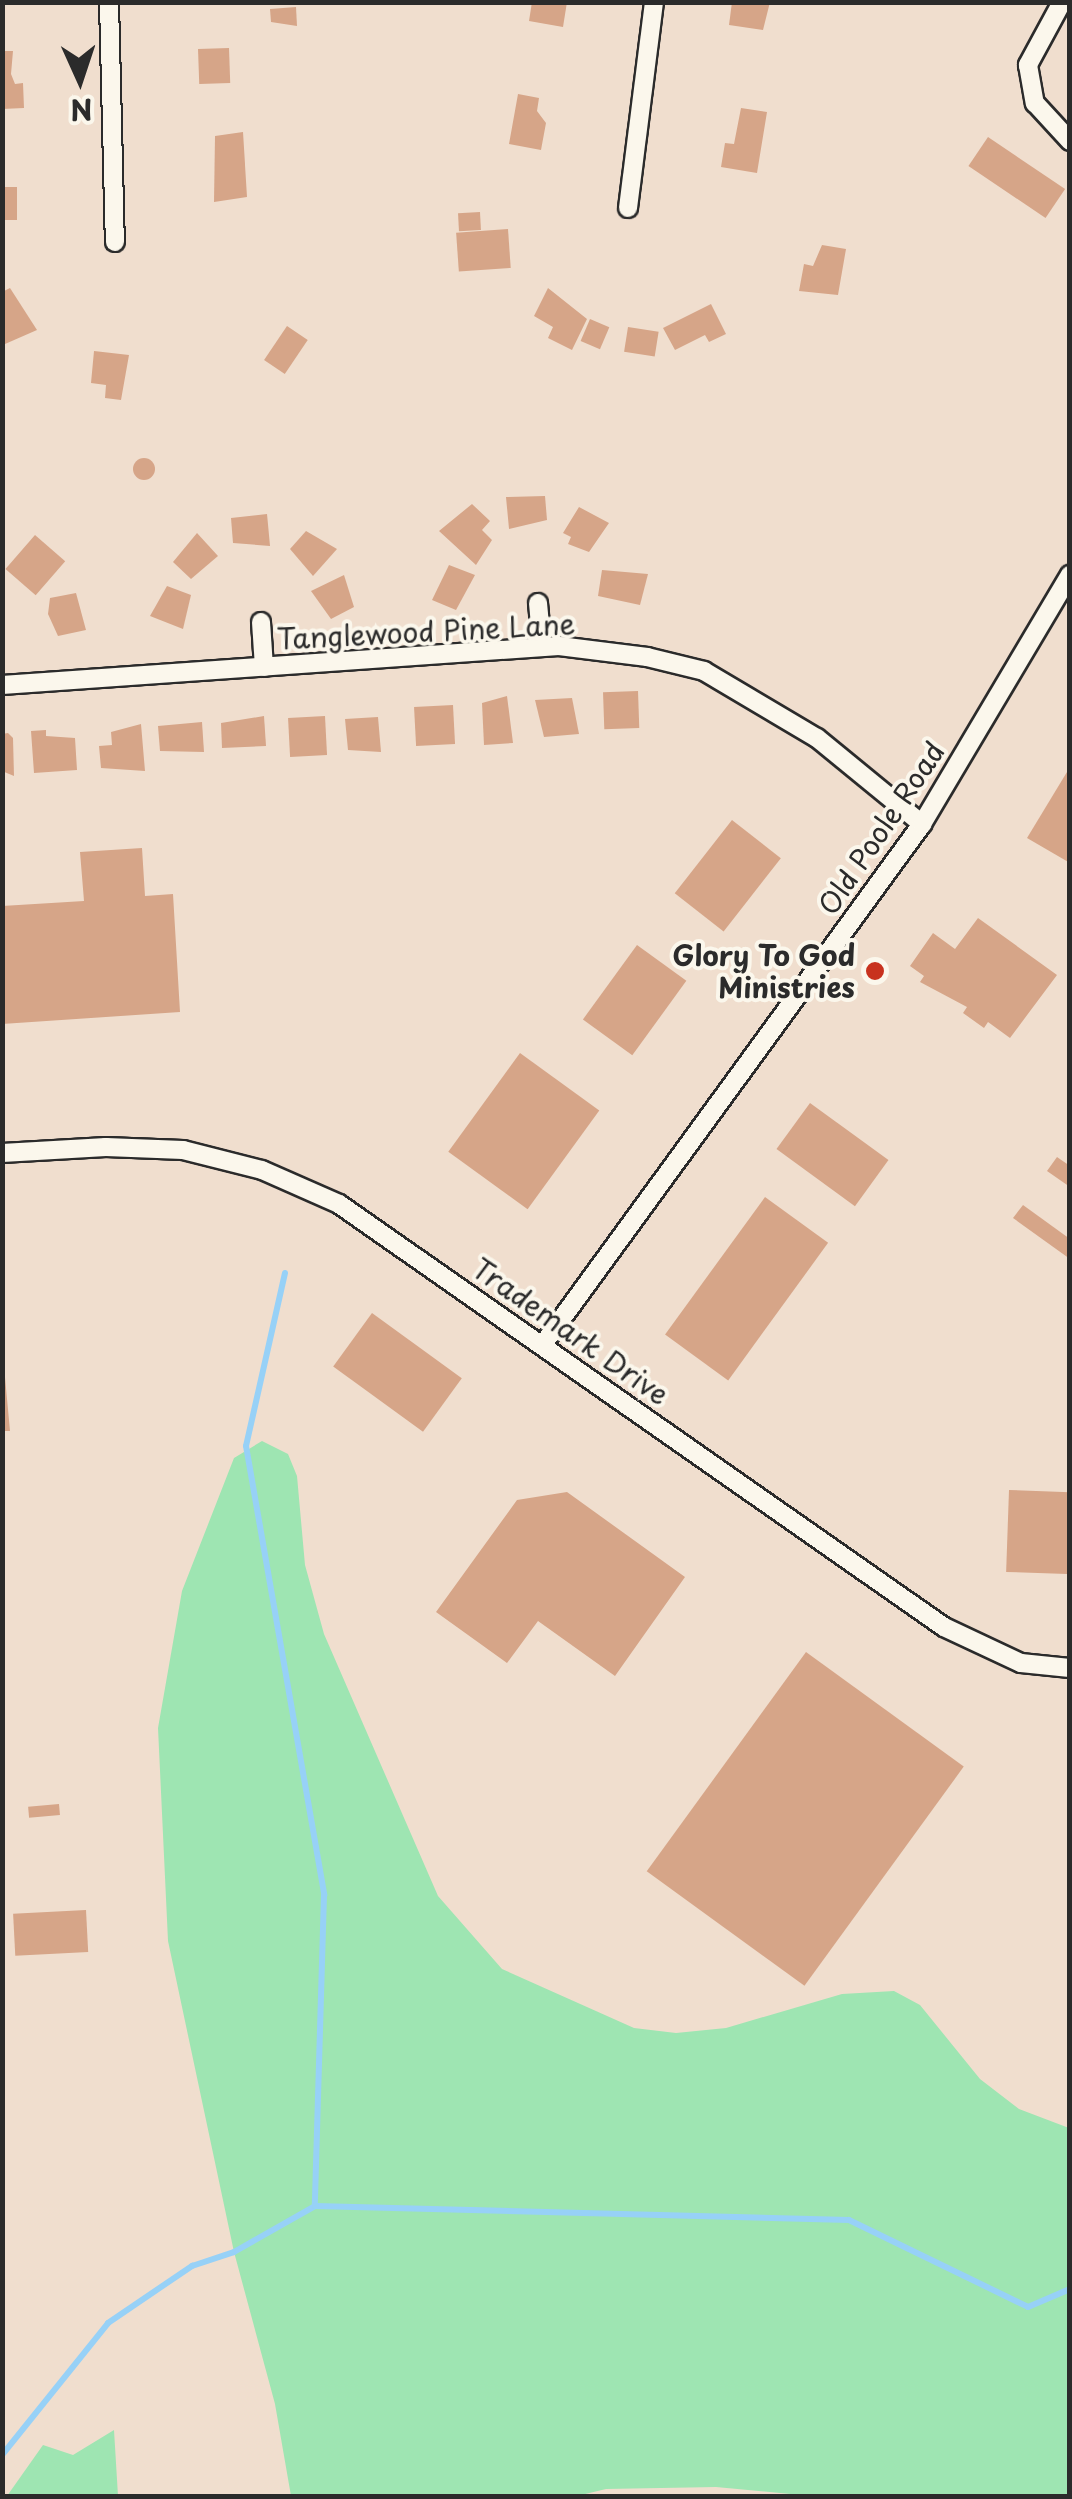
<!DOCTYPE html>
<html>
<head>
<meta charset="utf-8">
<style>
  body { margin:0 }
  #map { position:relative; width:1072px; height:2499px; overflow:hidden; background:#f0dece; font-family:"Playpen Sans",sans-serif }
  div>[style] { position:absolute }
  .green>* { inset:0; background:#9ee5b2 }
  .stream>* { height:6px; margin:-3px; padding:0 3px; transform-origin:3px; border-radius:3px; background:#97d1f7 }
  .building>* { inset:0; background:#d6a588; transform-origin:0 0 }
  .round { border-radius:50% }
  .roads { filter:drop-shadow(2px 0 #2b2b2b) drop-shadow(-2px 0 #2b2b2b) drop-shadow(0 2px #2b2b2b) drop-shadow(0 -2px #2b2b2b) }
  .minor>* { height:18px; margin:-9px; padding:0 9px; transform-origin:9px; border-radius:9px; background:#fbf7ec }
  .dots>* { width:28px; height:28px; translate:-50% -50%; box-sizing:border-box; border:5px solid #fbf7ec; border-radius:50% }
  span { translate:-50% -50%; white-space:nowrap; text-align:center; line-height:1.15; -webkit-text-stroke:8px #fbf7ec; paint-order:stroke }
  .street-label { font-size:28px; color:#2b2b2b }
  .poi-label { font-size:28px; color:#2b2b2b; font-weight:700 }
  .right { translate:-100% -50%; text-align:right }
  .frame { position:absolute; inset:0; border:5px solid #2b2b2b; pointer-events:none }
  .north { position:absolute; left:30px; top:30px; width:100px; height:100px; -webkit-text-stroke:8px #fbf7ec; paint-order:stroke; rotate:177deg; font-size:28px; font-weight:700; line-height:40px; text-align:center; color:#2b2b2b }
  .north::after { content:''; display:block; margin:auto; width:35px; height:45px; background:#2b2b2b; clip-path:polygon(50% 0,100% 100%,50% 72%,0 100%) }
</style>
</head>
<body>
<div id="map">
  <div class="green">
    <div style="clip-path:polygon(262px 1441px,288px 1454px,297px 1476px,305px 1565px,324px 1634px,438px 1896px,502px 1969px,634px 2028px,676px 2033px,726px 2028px,842px 1994px,894px 1991px,920px 2005px,980px 2079px,1019px 2109px,1069px 2128px,1069px 2496px,811px 2496px,716px 2487px,606px 2489px,577px 2496px,291px 2496px,275px 2404px,234px 2252px,168px 1941px,158px 1728px,182px 1591px,234px 1458px)"></div>
    <div style="clip-path:polygon(114px 2430px,118px 2496px,7px 2496px,43px 2445px,73px 2455px)"></div>
  </div>
  <div class="stream">
    <div style="left:285px;top:1273px;width:177px;rotate:102.7deg"></div>
    <div style="left:246px;top:1446px;width:456px;rotate:80.1deg"></div>
    <div style="left:324px;top:1895px;width:311px;rotate:91.7deg"></div>
    <div style="left:2px;top:2455px;width:169px;rotate:-51.2deg"></div>
    <div style="left:108px;top:2323px;width:102px;rotate:-34.2deg"></div>
    <div style="left:192px;top:2266px;width:44px;rotate:-18.4deg"></div>
    <div style="left:234px;top:2252px;width:93px;rotate:-29.6deg"></div>
    <div style="left:315px;top:2206px;width:534px;rotate:1.5deg"></div>
    <div style="left:849px;top:2220px;width:199px;rotate:25.9deg"></div>
    <div style="left:1028px;top:2307px;width:46px;rotate:-23.2deg"></div>
  </div>
  <div class="building">
    <div style="clip-path:polygon(532px 2px,567px 2px,563px 27px,529px 21px)"></div>
    <div style="clip-path:polygon(732px 2px,770px 2px,763px 30px,729px 25px)"></div>
    <div style="clip-path:polygon(296px 7px,297px 26px,271px 22px,270px 9px)"></div>
    <div style="left:229px;top:48px;width:35px;height:31px;rotate:88deg"></div>
    <div style="clip-path:polygon(2px 51px,13px 51px,11px 74px,15px 84px,23px 83px,24px 108px,2px 109px)"></div>
    <div style="clip-path:polygon(518px 94px,539px 98px,537px 111px,546px 123px,541px 150px,509px 144px)"></div>
    <div style="clip-path:polygon(741px 108px,767px 112px,757px 173px,721px 167px,725px 143px,734px 144px)"></div>
    <div style="clip-path:polygon(243px 132px,247px 197px,214px 202px,215px 136px)"></div>
    <div style="left:988px;top:137px;width:93px;height:35px;rotate:34deg"></div>
    <div style="left:17px;top:187px;width:33px;height:15px;rotate:90deg"></div>
    <div style="left:480px;top:212px;width:18px;height:22px;rotate:87deg"></div>
    <div style="left:508px;top:229px;width:39px;height:52px;rotate:86deg"></div>
    <div style="clip-path:polygon(822px 245px,846px 249px,838px 295px,799px 291px,804px 264px,813px 266px)"></div>
    <div style="clip-path:polygon(10px 288px,37px 330px,5px 344px,2px 292px)"></div>
    <div style="clip-path:polygon(548px 288px,587px 319px,572px 350px,548px 338px,553px 327px,534px 316px)"></div>
    <div style="clip-path:polygon(711px 304px,726px 334px,709px 342px,705px 335px,675px 350px,663px 328px)"></div>
    <div style="left:590px;top:319px;width:21px;height:24px;rotate:23deg"></div>
    <div style="left:287px;top:326px;width:25px;height:41px;rotate:34deg"></div>
    <div style="left:628px;top:327px;width:31px;height:25px;rotate:9deg"></div>
    <div style="clip-path:polygon(94px 351px,129px 355px,121px 400px,105px 398px,106px 385px,91px 383px)"></div>
    <div class="round" style="left:133px;top:458px;width:22px;height:22px"></div>
    <div style="clip-path:polygon(545px 496px,547px 520px,509px 529px,506px 497px)"></div>
    <div style="clip-path:polygon(472px 504px,490px 521px,482px 530px,492px 540px,476px 565px,439px 531px)"></div>
    <div style="clip-path:polygon(579px 507px,609px 523px,589px 552px,568px 544px,571px 537px,563px 533px)"></div>
    <div style="clip-path:polygon(267px 514px,270px 546px,233px 543px,231px 518px)"></div>
    <div style="clip-path:polygon(306px 531px,337px 549px,313px 576px,290px 549px)"></div>
    <div style="clip-path:polygon(197px 533px,218px 556px,191px 579px,173px 562px)"></div>
    <div style="left:35px;top:535px;width:40px;height:45px;rotate:41deg"></div>
    <div style="clip-path:polygon(449px 565px,475px 575px,456px 610px,432px 600px)"></div>
    <div style="clip-path:polygon(602px 570px,648px 574px,640px 605px,598px 596px)"></div>
    <div style="clip-path:polygon(344px 575px,354px 607px,331px 619px,311px 591px)"></div>
    <div style="clip-path:polygon(167px 586px,191px 595px,183px 629px,150px 616px)"></div>
    <div style="clip-path:polygon(76px 593px,86px 630px,58px 636px,48px 614px,50px 598px)"></div>
    <div style="left:638px;top:691px;width:37px;height:35px;rotate:88deg"></div>
    <div style="clip-path:polygon(507px 696px,513px 743px,484px 745px,482px 703px)"></div>
    <div style="clip-path:polygon(572px 698px,579px 734px,544px 737px,535px 700px)"></div>
    <div style="left:453px;top:705px;width:39px;height:39px;rotate:87deg"></div>
    <div style="clip-path:polygon(264px 716px,266px 746px,222px 748px,221px 723px)"></div>
    <div style="left:325px;top:716px;width:39px;height:37px;rotate:87deg"></div>
    <div style="clip-path:polygon(378px 717px,381px 752px,348px 750px,345px 719px)"></div>
    <div style="clip-path:polygon(202px 722px,204px 752px,160px 751px,158px 726px)"></div>
    <div style="clip-path:polygon(141px 724px,145px 771px,101px 768px,99px 746px,112px 745px,111px 732px)"></div>
    <div style="clip-path:polygon(46px 730px,46px 736px,75px 738px,77px 770px,34px 773px,31px 731px)"></div>
    <div style="clip-path:polygon(8px 733px,13px 738px,14px 776px,2px 771px,2px 734px)"></div>
    <div style="clip-path:polygon(1070px 767px,1070px 863px,1027px 838px)"></div>
    <div style="left:732px;top:820px;width:62px;height:93px;rotate:38deg"></div>
    <div style="clip-path:polygon(142px 848px,145px 896px,173px 894px,180px 1012px,2px 1024px,2px 906px,84px 901px,80px 852px)"></div>
    <div style="clip-path:polygon(978px 918px,1057px 975px,1010px 1038px,988px 1022px,984px 1028px,963px 1013px,967px 1007px,920px 982px,924px 976px,910px 966px,933px 933px,955px 949px)"></div>
    <div style="left:637px;top:945px;width:61px;height:92px;rotate:36deg"></div>
    <div style="left:520px;top:1053px;width:98px;height:122px;rotate:36deg"></div>
    <div style="left:810px;top:1103px;width:97px;height:57px;rotate:36deg"></div>
    <div style="clip-path:polygon(1057px 1157px,1070px 1166px,1070px 1187px,1047px 1171px)"></div>
    <div style="left:765px;top:1197px;width:78px;height:170px;rotate:36deg"></div>
    <div style="clip-path:polygon(1023px 1205px,1070px 1239px,1070px 1259px,1013px 1218px)"></div>
    <div style="left:372px;top:1313px;width:111px;height:66px;rotate:36deg"></div>
    <div style="clip-path:polygon(2px 1345px,10px 1431px,2px 1431px)"></div>
    <div style="left:1009px;top:1490px;width:61px;height:82px;rotate:2deg"></div>
    <div style="clip-path:polygon(567px 1492px,685px 1577px,615px 1676px,538px 1621px,507px 1663px,436px 1612px,517px 1500px)"></div>
    <div style="left:806px;top:1652px;width:195px;height:271px;rotate:36deg"></div>
    <div style="left:59px;top:1804px;width:11px;height:31px;rotate:85deg"></div>
    <div style="left:86px;top:1910px;width:42px;height:73px;rotate:87deg"></div>
  </div>
  <div class="roads">
    <div class="minor">
      <div style="left:109px;top:2px;width:240px;rotate:88.6deg"></div>
      <div style="left:1062px;top:2px;width:72px;rotate:118.4deg"></div>
      <div style="left:1028px;top:65px;width:39px;rotate:80deg"></div>
      <div style="left:1035px;top:103px;width:52px;rotate:47.4deg"></div>
      <div style="left:628px;top:208px;width:208px;rotate:-82.8deg"></div>
      <div style="left:538px;top:603px;width:44px;rotate:84.8deg"></div>
      <div style="left:261px;top:622px;width:45px;rotate:86.2deg"></div>
      <div style="left:2px;top:685px;width:558px;rotate:-4.01deg"></div>
      <div style="left:559px;top:646px;width:89px;rotate:7.1deg"></div>
      <div style="left:647px;top:657px;width:59px;rotate:13.8deg"></div>
      <div style="left:704px;top:671px;width:131px;rotate:30.7deg"></div>
      <div style="left:817px;top:738px;width:136px;rotate:39.3deg"></div>
      <div style="left:2px;top:1153px;width:104px;rotate:-3.3deg"></div>
      <div style="left:106px;top:1147px;width:77px;rotate:2.2deg"></div>
      <div style="left:183px;top:1150px;width:81px;rotate:14.2deg"></div>
      <div style="left:262px;top:1170px;width:84px;rotate:23.8deg"></div>
      <div style="left:339px;top:1204px;width:738px;rotate:34.96deg"></div>
      <div style="left:944px;top:1627px;width:85px;rotate:25.1deg"></div>
      <div style="left:1021px;top:1663px;width:49px;rotate:5.8deg"></div>
      <div style="left:544px;top:1343px;width:642px;rotate:-53.93deg"></div>
      <div style="left:922px;top:824px;width:290px;rotate:-59.3deg"></div>
    </div>
  </div>
  <div class="dots">
    <div style="left:875px;top:971px;background:#c8321e"></div>
  </div>
  <div class="street-label">
    <span style="left:426px;top:631px;rotate:-3deg">Tanglewood Pine Lane</span>
    <span style="left:881px;top:828px;rotate:-56deg">Old Poole Road</span>
    <span style="left:571px;top:1331px;rotate:35deg">Trademark Drive</span>
  </div>
  <div class="poi-label">
    <span class="right" style="left:855px;top:971px">Glory To God<br>Ministries</span>
  </div>
  <div class="frame"></div>
  <div class="north">N</div>
</div>
</body>
</html>
